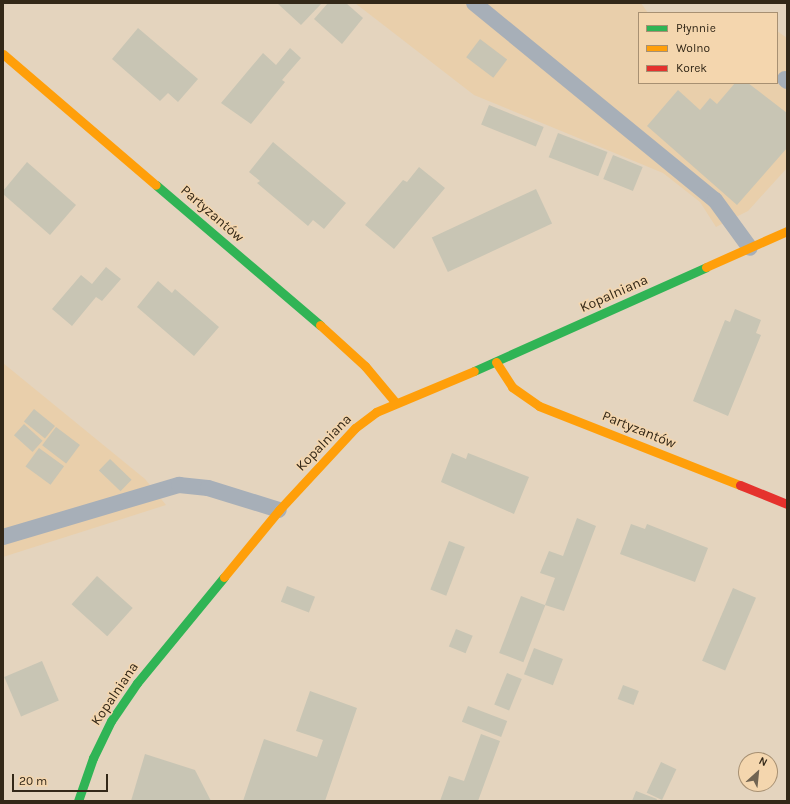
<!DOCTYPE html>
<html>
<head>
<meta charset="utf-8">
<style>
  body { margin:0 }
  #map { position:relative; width:790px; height:804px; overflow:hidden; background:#e4d4be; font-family:Karla,sans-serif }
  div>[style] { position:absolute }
  .built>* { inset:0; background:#e9cfab }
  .building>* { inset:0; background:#c8c5b4; transform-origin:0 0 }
  .lane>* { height:16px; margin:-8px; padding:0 8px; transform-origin:8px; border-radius:8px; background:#a7afb8 }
  .fast>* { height:9px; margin:-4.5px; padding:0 4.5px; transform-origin:4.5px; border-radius:4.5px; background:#30b455 }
  .slow>* { height:9px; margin:-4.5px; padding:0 4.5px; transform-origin:4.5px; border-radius:4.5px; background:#ff9f0a }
  .jam>* { height:9px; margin:-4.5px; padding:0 4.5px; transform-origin:4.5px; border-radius:4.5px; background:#e5322d }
  span { translate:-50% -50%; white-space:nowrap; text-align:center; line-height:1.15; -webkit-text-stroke:3px #f4d6ae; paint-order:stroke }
  .street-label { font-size:14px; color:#332818 }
  .frame { position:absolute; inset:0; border:4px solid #332818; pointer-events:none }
  .legend { position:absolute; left:638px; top:12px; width:140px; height:72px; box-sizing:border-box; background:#f4d6ae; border:1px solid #a79072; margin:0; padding:5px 7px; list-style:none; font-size:12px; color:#332818 }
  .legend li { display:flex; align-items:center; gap:8px; height:20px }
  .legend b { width:20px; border:1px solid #a79072 }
  .north { position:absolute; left:738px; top:752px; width:40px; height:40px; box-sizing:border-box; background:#f4d6ae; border:1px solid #a79072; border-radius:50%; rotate:27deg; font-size:11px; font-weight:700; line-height:16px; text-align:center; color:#332818 }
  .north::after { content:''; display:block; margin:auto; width:14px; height:18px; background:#716452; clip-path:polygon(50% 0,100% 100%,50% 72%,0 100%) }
  .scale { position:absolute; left:12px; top:774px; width:96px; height:18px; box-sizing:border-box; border:2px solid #332818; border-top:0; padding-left:5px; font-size:12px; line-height:14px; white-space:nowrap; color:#332818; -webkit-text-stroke:3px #f4d6ae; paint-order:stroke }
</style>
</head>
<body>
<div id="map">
  <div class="built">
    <div style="clip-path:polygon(355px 3px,641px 3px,648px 13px,639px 13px,639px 83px,777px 83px,777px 31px,787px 38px,787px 168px,748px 211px,716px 227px,700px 202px,663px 173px,474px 95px)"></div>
    <div style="clip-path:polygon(3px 363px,145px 479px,166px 505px,3px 557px)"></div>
  </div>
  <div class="building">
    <div style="clip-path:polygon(277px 3px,322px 3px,301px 25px)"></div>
    <div style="clip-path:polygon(328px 3px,346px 3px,363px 18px,342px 44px,314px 19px)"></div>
    <div style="clip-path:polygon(138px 28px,198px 79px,178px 102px,168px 93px,160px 101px,112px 59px)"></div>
    <div style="left:480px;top:39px;width:34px;height:23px;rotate:37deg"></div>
    <div style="clip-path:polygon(290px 48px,301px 58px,282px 80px,285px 82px,251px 124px,221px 103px,263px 53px,276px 65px)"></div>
    <div style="clip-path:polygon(735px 83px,748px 83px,787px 113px,787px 148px,737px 205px,647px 126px,678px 90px,700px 110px,710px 98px,717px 104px)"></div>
    <div style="left:489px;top:105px;width:59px;height:21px;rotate:22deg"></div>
    <div style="left:558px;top:133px;width:53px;height:26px;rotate:21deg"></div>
    <div style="clip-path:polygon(273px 142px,346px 203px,324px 229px,313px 220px,308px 226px,257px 183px,260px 181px,249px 172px)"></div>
    <div style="left:613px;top:155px;width:32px;height:26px;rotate:22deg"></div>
    <div style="clip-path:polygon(27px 162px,76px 205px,50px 235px,3px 194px,3px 191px)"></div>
    <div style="clip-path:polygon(419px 167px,445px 188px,394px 249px,365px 225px,403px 180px,407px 182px)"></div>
    <div style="left:536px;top:189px;width:38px;height:115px;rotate:65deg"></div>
    <div style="clip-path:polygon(106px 267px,121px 279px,102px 301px,96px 297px,72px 326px,52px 309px,81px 275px,92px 284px)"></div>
    <div style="clip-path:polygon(158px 281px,172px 293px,175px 289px,219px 327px,194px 356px,137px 307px)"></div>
    <div style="clip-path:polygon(735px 309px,761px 320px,756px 333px,761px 335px,728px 416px,693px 401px,725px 320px,730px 322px)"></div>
    <div style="left:34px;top:409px;width:27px;height:16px;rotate:39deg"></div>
    <div style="left:24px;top:424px;width:25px;height:15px;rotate:42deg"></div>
    <div style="left:56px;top:427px;width:30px;height:23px;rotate:37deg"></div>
    <div style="left:39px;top:448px;width:31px;height:23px;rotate:36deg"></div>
    <div style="clip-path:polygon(452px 453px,466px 459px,468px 453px,529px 477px,514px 514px,441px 482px)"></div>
    <div style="left:110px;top:459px;width:30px;height:16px;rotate:44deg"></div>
    <div style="clip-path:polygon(577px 518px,596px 526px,564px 611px,545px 605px,555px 578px,540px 573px,549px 551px,563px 556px)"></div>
    <div style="clip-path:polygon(631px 524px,645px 529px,647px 524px,708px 548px,695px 582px,620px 554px)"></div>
    <div style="left:449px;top:541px;width:17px;height:52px;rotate:21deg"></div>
    <div style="left:97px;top:576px;width:48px;height:38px;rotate:42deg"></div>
    <div style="left:287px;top:586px;width:30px;height:17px;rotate:21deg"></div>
    <div style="left:733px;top:588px;width:25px;height:79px;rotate:23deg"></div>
    <div style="left:521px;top:596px;width:26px;height:61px;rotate:21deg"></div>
    <div style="left:456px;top:629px;width:18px;height:19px;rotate:22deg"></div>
    <div style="left:534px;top:648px;width:31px;height:28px;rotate:21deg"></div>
    <div style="left:42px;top:661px;width:43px;height:41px;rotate:67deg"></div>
    <div style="left:507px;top:673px;width:16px;height:34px;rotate:22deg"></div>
    <div style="left:623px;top:685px;width:17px;height:15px;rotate:21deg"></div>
    <div style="clip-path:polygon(310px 691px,357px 708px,325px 801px,243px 801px,264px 739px,317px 757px,323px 740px,296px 731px)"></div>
    <div style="left:468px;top:706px;width:42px;height:17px;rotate:21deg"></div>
    <div style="clip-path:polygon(481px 734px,500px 741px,478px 801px,440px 801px,449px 776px,464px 781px)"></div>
    <div style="clip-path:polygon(145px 754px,195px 770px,211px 801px,131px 801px)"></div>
    <div style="left:661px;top:762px;width:17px;height:34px;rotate:25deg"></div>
    <div style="clip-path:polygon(636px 791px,657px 799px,656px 801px,632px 801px)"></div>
  </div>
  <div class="lane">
    <div style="left:474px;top:3px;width:311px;rotate:39.3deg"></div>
    <div style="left:715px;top:200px;width:59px;rotate:53.9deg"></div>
    <div style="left:785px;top:79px;width:3px;rotate:45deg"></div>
    <div style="left:3px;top:537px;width:184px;rotate:-16.5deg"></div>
    <div style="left:179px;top:485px;width:29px;rotate:6deg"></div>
    <div style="left:208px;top:488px;width:74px;rotate:17.2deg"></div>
  </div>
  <div class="fast">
    <div style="left:156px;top:185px;width:216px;rotate:40.5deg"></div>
    <div style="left:474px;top:371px;width:254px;rotate:-24.1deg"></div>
    <div style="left:78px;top:801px;width:46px;rotate:-70.8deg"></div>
    <div style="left:93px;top:758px;width:41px;rotate:-64.1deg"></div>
    <div style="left:111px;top:721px;width:46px;rotate:-55.6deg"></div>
    <div style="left:137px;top:683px;width:137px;rotate:-50.6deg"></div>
  </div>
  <div class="slow">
    <div style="left:3px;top:54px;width:201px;rotate:40.6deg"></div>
    <div style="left:706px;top:267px;width:89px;rotate:-24deg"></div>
    <div style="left:320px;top:325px;width:61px;rotate:42.3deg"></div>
    <div style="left:365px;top:366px;width:48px;rotate:50deg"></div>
    <div style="left:496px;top:362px;width:30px;rotate:57deg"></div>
    <div style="left:512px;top:387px;width:33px;rotate:35deg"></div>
    <div style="left:539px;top:406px;width:216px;rotate:21.5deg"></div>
    <div style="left:224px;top:577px;width:87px;rotate:-50.6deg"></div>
    <div style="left:279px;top:510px;width:112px;rotate:-47.2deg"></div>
    <div style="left:355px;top:428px;width:26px;rotate:-37deg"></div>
    <div style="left:376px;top:412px;width:106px;rotate:-22.7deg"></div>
  </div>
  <div class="jam">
    <div style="left:740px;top:485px;width:51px;rotate:22deg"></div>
  </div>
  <div class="street-label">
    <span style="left:212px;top:214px;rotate:41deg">Partyzantów</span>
    <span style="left:614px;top:294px;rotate:-24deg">Kopalniana</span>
    <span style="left:639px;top:430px;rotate:22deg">Partyzantów</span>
    <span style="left:324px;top:443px;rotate:-46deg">Kopalniana</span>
    <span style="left:115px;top:694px;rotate:-56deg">Kopalniana</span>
  </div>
  <div class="frame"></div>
  <ul class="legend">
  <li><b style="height:5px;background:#30b455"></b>Płynnie</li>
  <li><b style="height:5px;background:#ff9f0a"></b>Wolno</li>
  <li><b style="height:5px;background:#e5322d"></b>Korek</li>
  </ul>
  <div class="north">N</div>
  <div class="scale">20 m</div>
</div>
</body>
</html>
